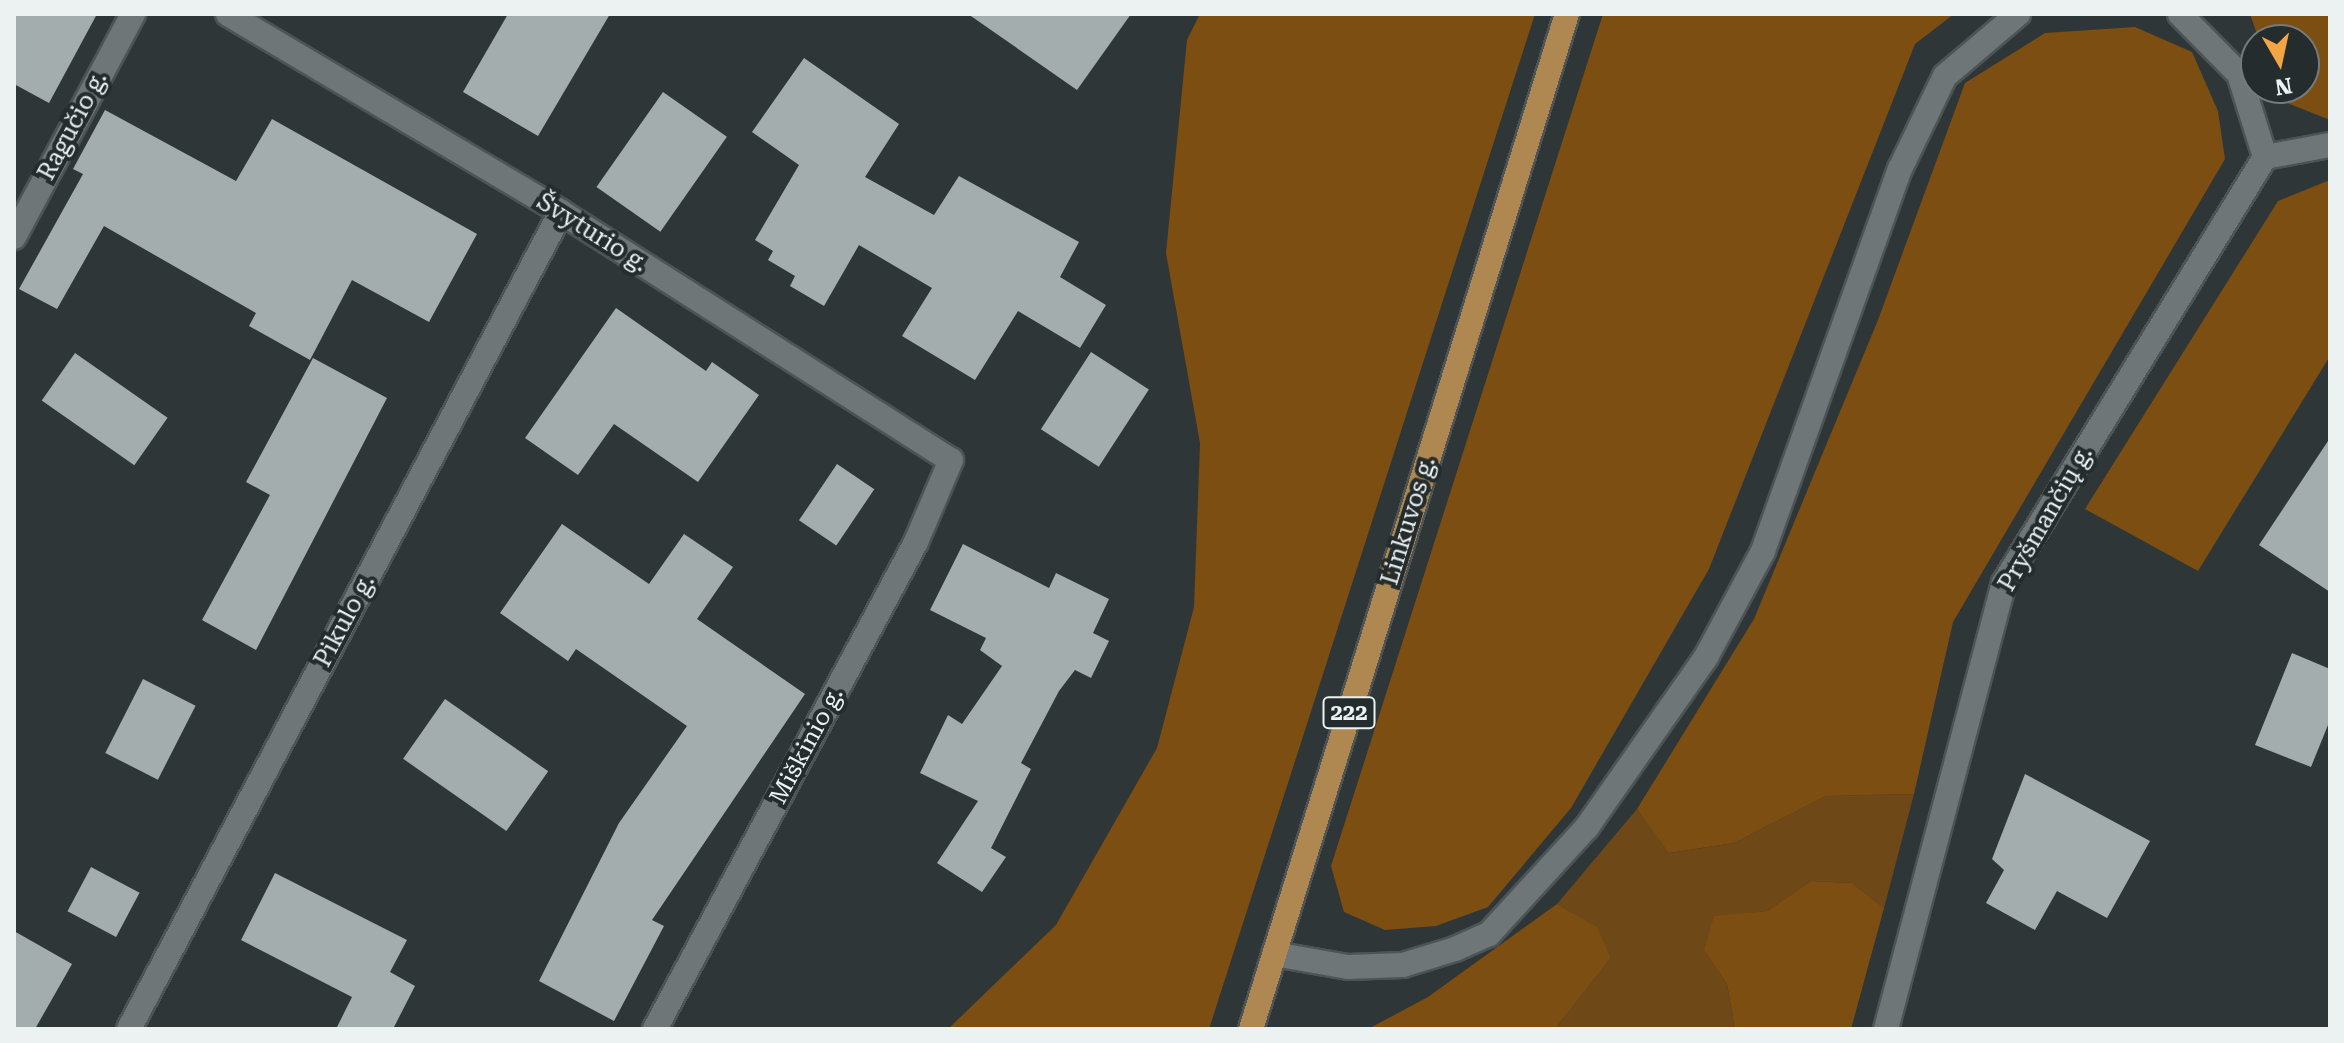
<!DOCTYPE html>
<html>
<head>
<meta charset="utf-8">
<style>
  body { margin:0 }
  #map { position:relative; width:2344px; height:1043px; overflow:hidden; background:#2f3637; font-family:"Roboto Serif",serif }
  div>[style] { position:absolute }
  .green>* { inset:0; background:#6f4817 }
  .forest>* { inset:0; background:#7c4e12 }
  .building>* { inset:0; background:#a4adae; transform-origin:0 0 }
  .roads { filter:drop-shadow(2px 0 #4e5456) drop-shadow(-2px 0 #4e5456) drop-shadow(0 2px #4e5456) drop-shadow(0 -2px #4e5456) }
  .street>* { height:24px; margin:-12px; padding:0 12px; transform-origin:12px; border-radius:12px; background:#6e7677 }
  .primary>* { height:24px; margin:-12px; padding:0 12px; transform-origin:12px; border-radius:12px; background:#af8751 }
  span { translate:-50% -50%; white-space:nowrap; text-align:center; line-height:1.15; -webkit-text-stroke:8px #252c2d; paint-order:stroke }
  .shield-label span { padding:2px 6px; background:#252c2d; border:2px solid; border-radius:6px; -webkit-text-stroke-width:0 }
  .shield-label { font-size:22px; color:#ecf1f2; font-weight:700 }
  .street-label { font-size:24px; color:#ecf1f2 }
  .frame { position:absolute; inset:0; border:16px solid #ecf1f2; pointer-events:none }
  .north { position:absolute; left:2240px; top:24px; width:80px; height:80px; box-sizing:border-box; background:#252c2d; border:2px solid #757b7c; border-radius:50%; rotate:171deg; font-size:22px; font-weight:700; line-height:32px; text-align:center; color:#ecf1f2 }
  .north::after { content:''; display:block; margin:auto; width:28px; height:36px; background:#f3a443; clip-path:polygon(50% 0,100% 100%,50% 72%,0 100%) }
</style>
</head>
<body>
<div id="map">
  <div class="green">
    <div style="clip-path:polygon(1914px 794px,1884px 908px,1852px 883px,1811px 881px,1767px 911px,1714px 917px,1705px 951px,1727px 984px,1735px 1029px,1555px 1029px,1611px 958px,1596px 927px,1557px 904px,1637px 809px,1670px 853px,1734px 843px,1826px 796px)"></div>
  </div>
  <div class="forest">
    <div style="clip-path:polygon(1200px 14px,1535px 14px,1209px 1029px,948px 1029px,1056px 925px,1157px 748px,1194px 607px,1200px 443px,1166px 253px,1187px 40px)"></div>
    <div style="clip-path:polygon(1603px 14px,1954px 14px,1915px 44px,1709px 569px,1571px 808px,1488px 907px,1436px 926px,1385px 930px,1344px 912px,1331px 866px)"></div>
    <div style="clip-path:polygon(2250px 14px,2330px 14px,2330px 120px,2280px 100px,2276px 88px,2304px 88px,2304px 40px,2259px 40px)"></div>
    <div style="clip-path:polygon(2135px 27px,2192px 52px,2218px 111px,2225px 159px,1953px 622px,1914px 794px,1826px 796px,1734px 843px,1669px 853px,1637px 809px,1754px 619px,1878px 320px,1965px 83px,2045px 33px)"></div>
    <div style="clip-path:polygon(2330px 180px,2330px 356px,2198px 571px,2085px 509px,2278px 201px)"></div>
    <div style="clip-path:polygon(1811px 881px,1852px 883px,1884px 908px,1851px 1029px,1735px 1029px,1727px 984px,1704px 950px,1714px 916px,1767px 911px)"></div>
    <div style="clip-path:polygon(1557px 904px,1597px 927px,1611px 958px,1555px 1029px,1368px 1029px,1428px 997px)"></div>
  </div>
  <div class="building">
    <div style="clip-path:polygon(14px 14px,97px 14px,49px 103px,14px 84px)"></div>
    <div style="clip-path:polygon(508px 14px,610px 14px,538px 136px,463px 92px)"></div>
    <div style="clip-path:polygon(968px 14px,1131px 14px,1077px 90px)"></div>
    <div style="clip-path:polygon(804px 58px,899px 124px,865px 177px,934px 215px,959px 176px,1079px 242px,1060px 277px,1106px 305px,1080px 348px,1018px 311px,975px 380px,902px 336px,932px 288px,859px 245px,824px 306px,790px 286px,795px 276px,768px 260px,773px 251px,755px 240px,799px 165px,752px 132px)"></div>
    <div style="left:663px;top:92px;width:78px;height:116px;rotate:35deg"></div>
    <div style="clip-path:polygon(105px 110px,236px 181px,272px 119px,477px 234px,429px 322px,352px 280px,310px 360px,249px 326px,256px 313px,104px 226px,57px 309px,19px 289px,83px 174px,73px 169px)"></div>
    <div style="clip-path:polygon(616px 308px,706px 371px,712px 362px,759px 395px,698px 482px,614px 424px,578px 475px,525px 438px)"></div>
    <div style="left:1091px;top:352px;width:69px;height:92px;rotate:33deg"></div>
    <div style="left:75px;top:353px;width:113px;height:58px;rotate:35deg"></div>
    <div style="clip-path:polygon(313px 358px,387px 398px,256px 650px,202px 620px,270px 495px,246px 482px)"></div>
    <div style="clip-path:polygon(2330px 438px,2330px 592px,2259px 545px)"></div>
    <div style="left:837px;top:464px;width:45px;height:68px;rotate:34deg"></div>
    <div style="clip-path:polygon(562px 524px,649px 584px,684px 534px,733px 567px,697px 619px,805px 694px,652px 920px,664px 926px,614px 1021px,539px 981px,619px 823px,687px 726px,576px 649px,568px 661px,500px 613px)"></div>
    <div style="clip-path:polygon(963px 544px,1049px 588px,1056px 573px,1109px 599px,1093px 633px,1109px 641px,1091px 678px,1075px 670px,1059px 691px,1021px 763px,1031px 769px,991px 848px,1006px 857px,982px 892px,937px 863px,978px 801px,920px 773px,948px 715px,962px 724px,1002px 666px,980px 650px,986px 638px,930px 610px)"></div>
    <div style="clip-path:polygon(2292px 653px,2330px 669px,2330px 720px,2311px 767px,2255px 745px)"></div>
    <div style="left:143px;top:679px;width:59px;height:83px;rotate:27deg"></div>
    <div style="left:445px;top:699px;width:126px;height:73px;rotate:35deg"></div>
    <div style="clip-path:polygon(2025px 774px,2150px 841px,2107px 918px,2057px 891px,2035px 930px,1986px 903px,2004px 870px,1992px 859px)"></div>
    <div style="left:91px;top:867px;width:55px;height:50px;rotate:28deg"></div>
    <div style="clip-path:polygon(275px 873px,407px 940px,390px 972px,415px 986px,393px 1029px,336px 1029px,352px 997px,241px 940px)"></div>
    <div style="clip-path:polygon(14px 931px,72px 964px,35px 1029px,14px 1029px)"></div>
  </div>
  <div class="roads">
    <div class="street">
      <div style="left:228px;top:14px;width:387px;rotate:30.7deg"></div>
      <div style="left:561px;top:212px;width:462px;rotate:32.5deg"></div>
      <div style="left:951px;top:460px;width:89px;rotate:113.1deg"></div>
      <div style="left:916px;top:542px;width:553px;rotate:118.19deg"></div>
      <div style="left:2180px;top:14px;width:84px;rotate:45.5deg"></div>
      <div style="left:2239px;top:74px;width:87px;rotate:72.6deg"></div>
      <div style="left:14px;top:237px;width:253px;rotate:-61.9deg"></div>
      <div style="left:1274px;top:954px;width:75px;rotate:10deg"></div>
      <div style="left:1348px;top:967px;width:55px;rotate:-2.1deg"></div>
      <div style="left:1403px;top:965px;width:54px;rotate:-17.1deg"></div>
      <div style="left:1455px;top:949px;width:37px;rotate:-24deg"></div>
      <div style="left:1489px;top:934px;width:145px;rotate:-47.5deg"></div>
      <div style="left:1587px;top:827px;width:208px;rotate:-55deg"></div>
      <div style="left:1706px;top:657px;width:120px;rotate:-61.7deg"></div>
      <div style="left:1763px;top:551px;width:406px;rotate:-70.3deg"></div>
      <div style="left:1900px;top:169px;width:103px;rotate:-64.2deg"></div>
      <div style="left:1945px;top:76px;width:96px;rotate:-40.3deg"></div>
      <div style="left:129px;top:1029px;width:924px;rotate:-62.13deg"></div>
      <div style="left:1886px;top:1029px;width:461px;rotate:-75.2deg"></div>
      <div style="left:2004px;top:583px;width:500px;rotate:-58.5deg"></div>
      <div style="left:2265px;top:157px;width:66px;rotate:-10.5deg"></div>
    </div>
    <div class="primary">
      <div style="left:1251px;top:1029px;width:1063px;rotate:-72.71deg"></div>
    </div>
  </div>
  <div class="shield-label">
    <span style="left:1349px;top:713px">222</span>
  </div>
  <div class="street-label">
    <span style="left:73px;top:126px;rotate:-62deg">Ragučio g.</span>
    <span style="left:592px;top:233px;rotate:32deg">Švyturio g.</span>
    <span style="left:2046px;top:519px;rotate:-60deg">Pryšmančių g.</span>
    <span style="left:1409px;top:521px;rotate:-73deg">Linkuvos g.</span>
    <span style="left:345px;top:621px;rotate:-62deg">Pikulo g.</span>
    <span style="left:807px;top:746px;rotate:-62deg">Miškinio g.</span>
  </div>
  <div class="frame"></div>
  <div class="north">N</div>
</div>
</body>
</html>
